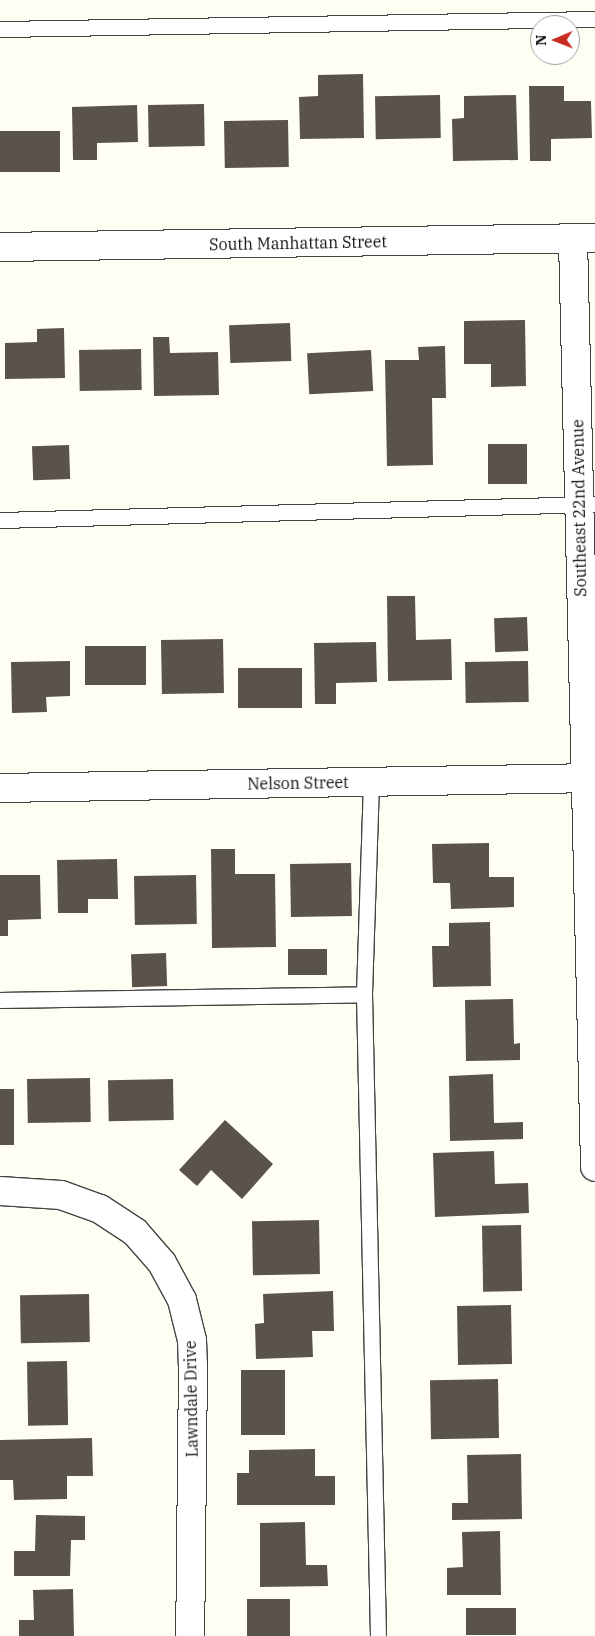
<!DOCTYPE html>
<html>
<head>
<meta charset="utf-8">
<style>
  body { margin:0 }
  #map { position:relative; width:595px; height:1636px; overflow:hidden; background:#fffef3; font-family:"IBM Plex Serif",serif }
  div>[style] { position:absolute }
  .building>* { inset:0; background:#59534c; transform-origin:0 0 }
  .roads { filter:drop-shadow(1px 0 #434343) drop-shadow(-1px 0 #434343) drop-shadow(0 1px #434343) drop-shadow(0 -1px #434343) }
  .service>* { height:15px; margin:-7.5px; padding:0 7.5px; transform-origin:7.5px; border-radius:7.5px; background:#fff }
  .minor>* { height:28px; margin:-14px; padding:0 14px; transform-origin:14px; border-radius:14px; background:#fff }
  .tertiary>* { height:28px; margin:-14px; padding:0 14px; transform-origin:14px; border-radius:14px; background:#fff }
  span { translate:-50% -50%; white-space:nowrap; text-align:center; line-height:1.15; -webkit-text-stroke:5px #fff; paint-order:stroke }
  .street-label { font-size:16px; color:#101010 }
  .north { position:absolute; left:530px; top:15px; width:50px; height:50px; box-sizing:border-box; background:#fff; border:1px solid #9f9f9f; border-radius:50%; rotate:269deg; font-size:14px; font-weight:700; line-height:20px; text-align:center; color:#101010 }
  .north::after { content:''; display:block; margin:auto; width:18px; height:22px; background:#c82c20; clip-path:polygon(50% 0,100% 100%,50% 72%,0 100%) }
</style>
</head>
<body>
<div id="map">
  <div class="building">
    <div style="clip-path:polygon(363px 74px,364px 138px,300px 139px,299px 97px,318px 96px,318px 75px)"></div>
    <div style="clip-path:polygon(529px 86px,564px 86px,564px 101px,591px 101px,592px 138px,551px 139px,551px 161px,530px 161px)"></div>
    <div style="left:440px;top:95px;width:43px;height:65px;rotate:89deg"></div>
    <div style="clip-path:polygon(516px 95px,518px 160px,453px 161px,452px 119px,464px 118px,464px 96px)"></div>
    <div style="left:204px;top:104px;width:42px;height:56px;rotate:89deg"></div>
    <div style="clip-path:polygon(137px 105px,138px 142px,97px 143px,97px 160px,73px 160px,72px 107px)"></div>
    <div style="left:288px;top:120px;width:47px;height:64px;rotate:89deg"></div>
    <div style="left:60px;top:131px;width:41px;height:60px;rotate:90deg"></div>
    <div style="clip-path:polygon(525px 320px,526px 386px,491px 387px,491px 364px,464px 364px,464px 321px)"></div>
    <div style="left:290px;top:323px;width:38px;height:61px;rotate:88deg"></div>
    <div style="clip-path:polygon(64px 328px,65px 378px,5px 379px,5px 343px,37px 342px,37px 329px)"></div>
    <div style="clip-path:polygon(153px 337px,169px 337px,170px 353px,218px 352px,219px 395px,154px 396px)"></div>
    <div style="clip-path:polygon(445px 346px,446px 398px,432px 398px,433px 465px,387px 466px,385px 360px,419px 360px,418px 347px)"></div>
    <div style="left:141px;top:349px;width:41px;height:62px;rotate:89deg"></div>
    <div style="left:371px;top:350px;width:41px;height:64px;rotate:87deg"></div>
    <div style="left:488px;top:444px;width:39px;height:40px"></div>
    <div style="left:69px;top:445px;width:34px;height:37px;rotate:88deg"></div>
    <div style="clip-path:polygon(387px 596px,415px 596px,416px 640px,451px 639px,452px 680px,388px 681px)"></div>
    <div style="left:527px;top:617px;width:34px;height:33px;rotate:88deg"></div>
    <div style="left:223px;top:639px;width:54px;height:62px;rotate:89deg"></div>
    <div style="clip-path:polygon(376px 642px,377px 682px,336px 683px,336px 704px,315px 704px,314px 643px)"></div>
    <div style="left:146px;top:646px;width:39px;height:61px;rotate:90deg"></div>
    <div style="clip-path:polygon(70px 661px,70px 696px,46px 697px,47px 712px,12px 713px,11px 662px)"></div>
    <div style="left:528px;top:661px;width:41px;height:63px;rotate:89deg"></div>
    <div style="left:302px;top:668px;width:40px;height:64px;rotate:90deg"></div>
    <div style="clip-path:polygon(489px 843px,489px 877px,514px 877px,514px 907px,451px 909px,450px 883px,433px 883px,432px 844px)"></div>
    <div style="clip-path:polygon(211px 849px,235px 849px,235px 874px,275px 874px,276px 947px,212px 948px)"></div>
    <div style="clip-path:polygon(117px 859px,118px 899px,88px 899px,88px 913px,58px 913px,57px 860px)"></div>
    <div style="left:351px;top:863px;width:53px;height:61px;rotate:89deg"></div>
    <div style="clip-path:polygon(0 875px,40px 875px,41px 919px,8px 920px,8px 936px,0 936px)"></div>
    <div style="left:196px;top:875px;width:49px;height:62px;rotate:89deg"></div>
    <div style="clip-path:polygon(490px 922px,491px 986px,433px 987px,432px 946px,449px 946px,449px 923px)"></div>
    <div style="left:327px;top:949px;width:26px;height:39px;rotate:90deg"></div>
    <div style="left:166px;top:953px;width:33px;height:35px;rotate:88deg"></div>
    <div style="clip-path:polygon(513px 999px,514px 1044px,520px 1043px,520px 1060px,466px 1061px,465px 1000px)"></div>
    <div style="clip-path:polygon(493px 1074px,494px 1123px,523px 1122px,523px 1139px,450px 1141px,449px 1076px)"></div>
    <div style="left:90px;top:1078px;width:44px;height:63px;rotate:89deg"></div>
    <div style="left:173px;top:1079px;width:41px;height:65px;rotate:89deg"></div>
    <div style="left:0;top:1089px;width:14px;height:56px"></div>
    <div style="clip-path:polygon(225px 1120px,273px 1164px,242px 1199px,211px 1170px,197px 1186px,179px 1170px)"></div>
    <div style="clip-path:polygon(494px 1151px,495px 1184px,528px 1183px,529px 1213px,435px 1217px,433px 1153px)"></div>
    <div style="left:319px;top:1220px;width:54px;height:67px;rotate:89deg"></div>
    <div style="left:521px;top:1225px;width:66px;height:39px;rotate:89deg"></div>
    <div style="clip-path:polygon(333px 1291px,334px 1331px,312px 1331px,313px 1357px,256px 1359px,255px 1324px,264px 1323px,263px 1294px)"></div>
    <div style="left:89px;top:1294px;width:48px;height:69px;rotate:89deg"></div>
    <div style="left:511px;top:1305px;width:59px;height:54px;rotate:89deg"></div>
    <div style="left:67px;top:1361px;width:64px;height:40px;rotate:89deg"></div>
    <div style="left:241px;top:1370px;width:44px;height:65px"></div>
    <div style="left:498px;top:1379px;width:59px;height:68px;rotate:89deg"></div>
    <div style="clip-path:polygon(92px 1438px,93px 1476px,67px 1476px,67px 1499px,14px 1500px,13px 1480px,0 1480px,0 1440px)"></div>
    <div style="clip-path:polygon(315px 1449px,315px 1476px,335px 1476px,335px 1505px,237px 1505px,237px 1473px,249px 1473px,249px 1450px)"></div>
    <div style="clip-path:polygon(521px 1454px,522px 1519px,452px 1520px,452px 1503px,468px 1503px,467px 1455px)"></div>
    <div style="clip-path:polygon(36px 1515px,85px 1516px,85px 1540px,71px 1540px,70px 1576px,14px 1576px,14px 1551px,35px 1551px)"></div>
    <div style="clip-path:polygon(305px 1522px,306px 1565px,327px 1565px,328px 1586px,260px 1587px,260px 1523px)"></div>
    <div style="clip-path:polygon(500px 1531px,501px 1595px,447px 1595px,447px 1568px,463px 1567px,462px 1532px)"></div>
    <div style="clip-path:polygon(73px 1589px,74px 1636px,19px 1636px,19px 1620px,34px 1620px,33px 1590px)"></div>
    <div style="left:247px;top:1599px;width:43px;height:37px"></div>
    <div style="left:516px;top:1608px;width:27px;height:50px;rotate:90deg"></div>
  </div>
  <div class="roads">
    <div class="service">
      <div style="left:0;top:29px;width:595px;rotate:-0.96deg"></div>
      <div style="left:0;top:520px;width:595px;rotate:-1.54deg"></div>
      <div style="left:371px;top:782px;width:212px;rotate:91.9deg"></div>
      <div style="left:364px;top:994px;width:642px;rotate:88.75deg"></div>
      <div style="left:0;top:1000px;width:364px;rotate:-0.9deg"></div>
    </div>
    <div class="minor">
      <div style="left:573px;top:239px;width:928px;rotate:88.64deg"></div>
      <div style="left:0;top:247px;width:595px;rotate:-0.87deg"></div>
      <div style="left:0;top:1191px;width:61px;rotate:3.8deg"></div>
      <div style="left:61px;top:1195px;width:41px;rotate:19.7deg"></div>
      <div style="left:100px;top:1209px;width:42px;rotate:33.3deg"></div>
      <div style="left:135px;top:1232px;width:41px;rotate:48.9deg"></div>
      <div style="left:162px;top:1263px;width:42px;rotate:61.6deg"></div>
      <div style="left:182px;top:1300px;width:41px;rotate:76deg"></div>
      <div style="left:192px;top:1340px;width:24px;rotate:88deg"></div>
      <div style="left:193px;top:1364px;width:272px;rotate:90.6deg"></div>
    </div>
    <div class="tertiary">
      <div style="left:0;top:788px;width:595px;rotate:-0.96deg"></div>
    </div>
  </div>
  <div class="street-label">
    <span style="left:298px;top:243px;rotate:-1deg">South Manhattan Street</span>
    <span style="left:579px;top:508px;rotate:-91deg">Southeast 22nd Avenue</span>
    <span style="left:298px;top:783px;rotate:-1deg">Nelson Street</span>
    <span style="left:191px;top:1399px;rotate:-91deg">Lawndale Drive</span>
  </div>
  <div class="north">N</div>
</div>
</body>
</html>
